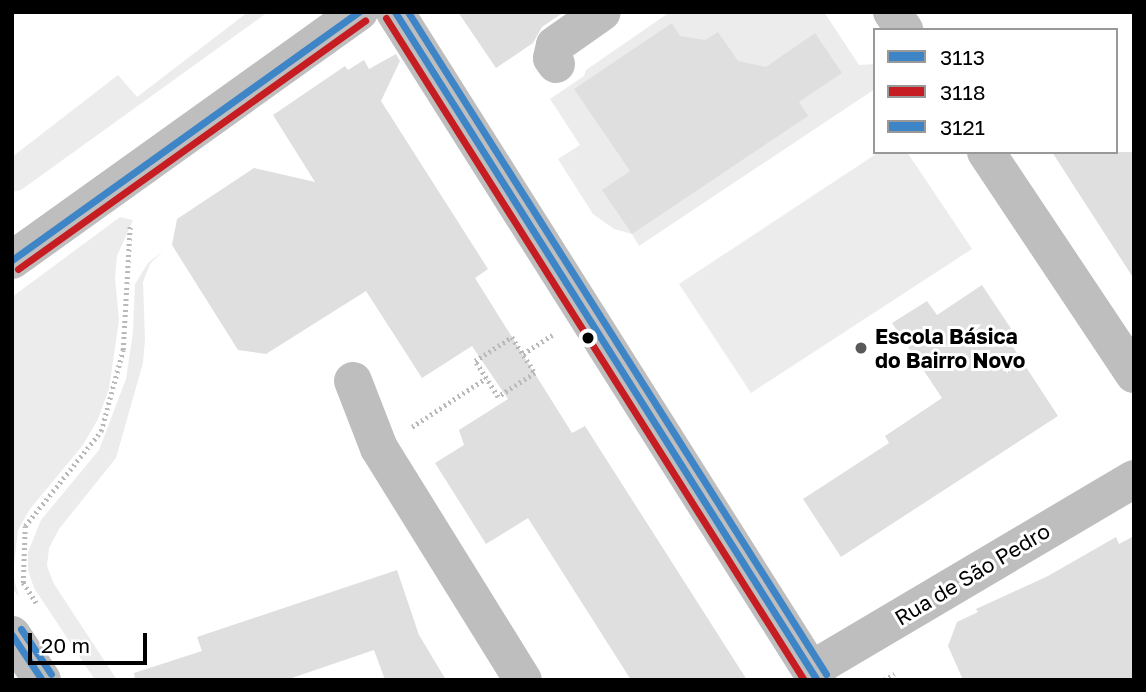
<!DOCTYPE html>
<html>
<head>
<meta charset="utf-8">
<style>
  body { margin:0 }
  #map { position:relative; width:1146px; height:692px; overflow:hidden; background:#fff; font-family:"Golos Text",sans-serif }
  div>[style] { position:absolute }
  .green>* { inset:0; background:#ececec }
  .building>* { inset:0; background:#dfdfdf }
  .path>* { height:4.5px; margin-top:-2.25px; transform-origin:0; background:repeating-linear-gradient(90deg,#b9b9b9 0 2px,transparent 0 5.5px) }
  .minor>* { height:38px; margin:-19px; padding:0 19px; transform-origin:19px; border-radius:19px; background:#bebebe }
  .tertiary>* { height:38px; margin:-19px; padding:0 19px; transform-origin:19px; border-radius:19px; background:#bebebe }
  .bus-1>* { height:7px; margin:-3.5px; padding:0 3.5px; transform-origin:3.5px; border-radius:3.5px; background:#3d85c6 }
  .bus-2>* { height:7px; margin:-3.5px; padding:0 3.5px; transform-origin:3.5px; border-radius:3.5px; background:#c61d23 }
  .bus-3>* { height:7px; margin:-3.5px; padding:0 3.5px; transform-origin:3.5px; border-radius:3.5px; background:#3d85c6 }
  .dots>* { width:19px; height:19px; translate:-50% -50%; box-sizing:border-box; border:4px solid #fff; border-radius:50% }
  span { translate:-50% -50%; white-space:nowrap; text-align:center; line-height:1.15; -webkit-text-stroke:6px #fff; paint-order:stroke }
  .poi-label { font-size:21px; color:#000; font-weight:700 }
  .left { translate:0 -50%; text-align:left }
  .street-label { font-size:21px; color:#000 }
  .frame { position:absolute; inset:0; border:14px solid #000; pointer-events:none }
  .legend { position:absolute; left:873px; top:28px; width:245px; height:126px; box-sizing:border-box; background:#fff; border:2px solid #999; margin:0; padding:9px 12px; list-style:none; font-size:21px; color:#000 }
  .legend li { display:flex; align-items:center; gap:14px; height:35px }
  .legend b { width:35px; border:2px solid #999 }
  .scale { position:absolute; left:28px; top:633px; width:119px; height:32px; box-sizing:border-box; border:4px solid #000; border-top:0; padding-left:9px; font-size:21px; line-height:24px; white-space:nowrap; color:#000; -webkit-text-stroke:5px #fff; paint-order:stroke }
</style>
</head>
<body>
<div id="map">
  <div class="green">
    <div style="clip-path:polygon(248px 12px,268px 12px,21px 190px,12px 192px,12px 157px,118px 75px,137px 97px)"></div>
    <div style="clip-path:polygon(670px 12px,824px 12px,859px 65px,875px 64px,875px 89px,639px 246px,632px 234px,614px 229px,593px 214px,558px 159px,580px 145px,550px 99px,584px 76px,586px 70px)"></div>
    <div style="clip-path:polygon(879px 152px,907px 152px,972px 249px,751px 393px,679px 284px)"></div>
    <div style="clip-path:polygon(120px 217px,133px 220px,117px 256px,115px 278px,119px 320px,109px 389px,98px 419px,83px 445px,30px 509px,18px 530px,13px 575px,19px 597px,12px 588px,12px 297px)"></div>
    <div style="clip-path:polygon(163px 251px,150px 264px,143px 282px,145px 339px,143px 363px,116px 458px,59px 529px,49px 548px,47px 566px,54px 584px,117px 680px,95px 680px,34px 588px,28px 570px,28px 552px,41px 520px,99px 450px,126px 379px,133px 332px,135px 284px,148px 263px)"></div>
  </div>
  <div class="building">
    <div style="clip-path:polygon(458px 12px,564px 12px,542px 27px,533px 43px,496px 68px)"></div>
    <div style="clip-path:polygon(672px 23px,680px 36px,705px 40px,718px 32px,738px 61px,766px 67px,815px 33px,842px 73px,799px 102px,808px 116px,632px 234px,602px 190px,630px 171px,574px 89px)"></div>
    <div style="clip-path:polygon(396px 54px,400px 61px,381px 101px,488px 269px,475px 278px,572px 433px,585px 426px,747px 680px,631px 680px,528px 518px,486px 544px,435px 463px,464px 445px,459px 430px,508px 399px,472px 346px,422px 378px,366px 291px,266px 354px,238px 350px,172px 245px,177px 219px,254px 168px,315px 182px,273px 115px,345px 66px,348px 70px,364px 60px,369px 69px)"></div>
    <div style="clip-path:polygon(1052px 152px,1134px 152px,1134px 279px,1092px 214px)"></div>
    <div style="clip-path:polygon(982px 285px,1016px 336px,1009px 341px,1058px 416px,841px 557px,803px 499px,889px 443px,885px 436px,942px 398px,892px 323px,927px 301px,937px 315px)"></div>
    <div style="clip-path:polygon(1134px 536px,1134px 680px,963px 680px,948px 646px,957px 622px,978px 612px,976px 609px,1048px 576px,1116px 537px,1119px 544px)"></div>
    <div style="clip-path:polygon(397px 570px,419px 635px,446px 680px,385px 680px,374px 650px,286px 680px,135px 680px,134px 673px,202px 651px,197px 637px)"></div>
  </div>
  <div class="path">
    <div style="left:512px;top:337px;width:43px;rotate:57.4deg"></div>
    <div style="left:535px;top:373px;width:44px;rotate:147deg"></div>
    <div style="left:498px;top:397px;width:43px;rotate:-122.6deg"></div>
    <div style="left:475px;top:361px;width:44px;rotate:-33deg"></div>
    <div style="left:523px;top:354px;width:35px;rotate:-33deg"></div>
    <div style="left:412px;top:427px;width:89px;rotate:-33.5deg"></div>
    <div style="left:36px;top:603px;width:24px;rotate:-123deg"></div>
    <div style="left:23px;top:583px;width:57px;rotate:-88deg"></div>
    <div style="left:25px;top:526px;width:122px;rotate:-51.3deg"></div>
    <div style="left:101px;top:431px;width:84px;rotate:-74.8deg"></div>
    <div style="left:123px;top:350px;width:124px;rotate:-86.8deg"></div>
    <div style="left:884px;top:680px;width:12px;rotate:-31deg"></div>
  </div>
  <div class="minor">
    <div style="left:395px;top:12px;width:790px;rotate:57.72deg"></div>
    <div style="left:892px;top:12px;width:22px;rotate:56deg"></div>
    <div style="left:556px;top:64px;width:7px;rotate:-124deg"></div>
    <div style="left:552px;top:58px;width:13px;rotate:-77deg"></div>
    <div style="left:555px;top:45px;width:57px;rotate:-35.1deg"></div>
    <div style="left:986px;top:152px;width:267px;rotate:56.3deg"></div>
    <div style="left:353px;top:381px;width:72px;rotate:68.8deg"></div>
    <div style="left:379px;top:448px;width:273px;rotate:58.2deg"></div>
    <div style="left:811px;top:670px;width:375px;rotate:-30.6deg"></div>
  </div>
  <div class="tertiary">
    <div style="left:12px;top:260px;width:427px;rotate:-35.6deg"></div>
    <div style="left:12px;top:635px;width:54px;rotate:56.3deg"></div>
  </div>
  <div class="bus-1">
    <div style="left:395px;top:12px;width:790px;rotate:57.72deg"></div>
    <div style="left:12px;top:260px;width:427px;rotate:-35.6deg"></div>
    <div style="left:12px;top:635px;width:54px;rotate:56.3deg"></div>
  </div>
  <div class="bus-2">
    <div style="left:386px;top:18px;width:783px;rotate:57.73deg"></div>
    <div style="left:18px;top:269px;width:427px;rotate:-35.6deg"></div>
  </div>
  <div class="bus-3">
    <div style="left:408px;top:12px;width:783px;rotate:57.73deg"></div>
    <div style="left:21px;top:629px;width:54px;rotate:56.3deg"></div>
  </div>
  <div class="dots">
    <div style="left:588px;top:338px;background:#000"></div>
    <div style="left:861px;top:348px;background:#595959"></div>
  </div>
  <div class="poi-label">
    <span class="left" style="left:875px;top:348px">Escola Básica<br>do Bairro Novo</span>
  </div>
  <div class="street-label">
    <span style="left:972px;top:574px;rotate:-31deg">Rua de São Pedro</span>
  </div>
  <div class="frame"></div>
  <ul class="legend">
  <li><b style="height:9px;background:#3d85c6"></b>3113</li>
  <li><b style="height:9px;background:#c61d23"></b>3118</li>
  <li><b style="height:9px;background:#3d85c6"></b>3121</li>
  </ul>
  <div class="scale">20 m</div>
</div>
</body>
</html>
